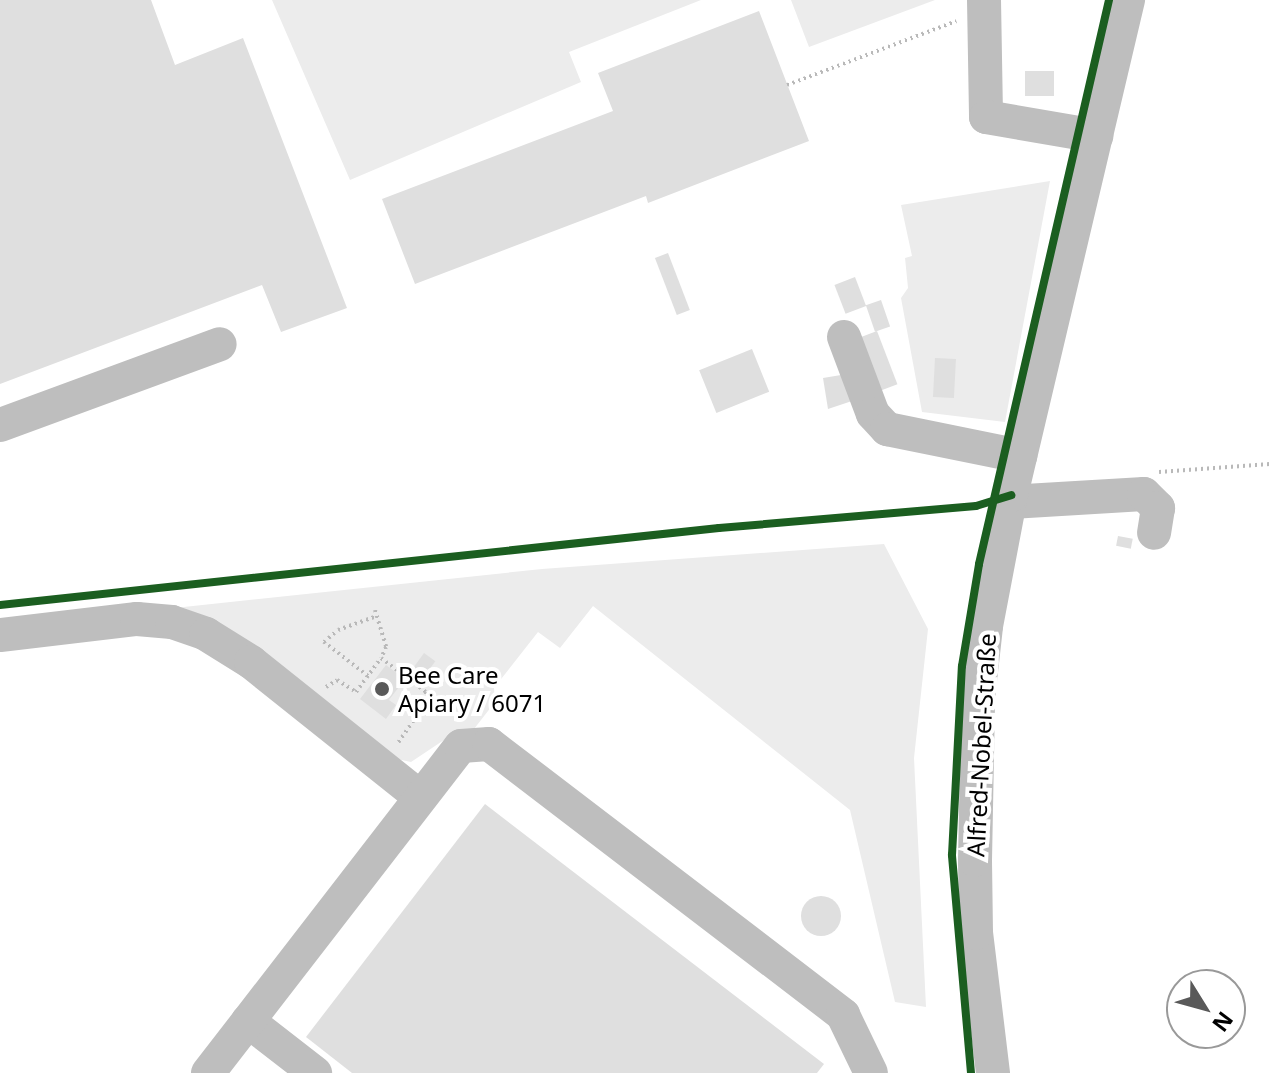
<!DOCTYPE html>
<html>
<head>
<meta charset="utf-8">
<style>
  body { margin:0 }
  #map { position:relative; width:1270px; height:1073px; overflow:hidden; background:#fff; font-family:"Noto Sans",sans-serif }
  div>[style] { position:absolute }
  .green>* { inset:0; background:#ececec }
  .building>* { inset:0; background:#dfdfdf; transform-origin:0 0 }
  .round { border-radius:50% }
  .path>* { height:4px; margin-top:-2px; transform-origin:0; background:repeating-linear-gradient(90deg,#b9b9b9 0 2px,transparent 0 6px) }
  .minor>* { height:34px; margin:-17px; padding:0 17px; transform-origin:17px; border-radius:17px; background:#bebebe }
  .cycleway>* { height:8px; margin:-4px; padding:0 4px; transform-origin:4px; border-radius:4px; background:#1b5e20 }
  .dots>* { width:22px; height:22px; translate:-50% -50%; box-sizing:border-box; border:4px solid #fff; border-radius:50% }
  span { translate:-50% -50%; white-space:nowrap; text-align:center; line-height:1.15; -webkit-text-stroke:8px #fff; paint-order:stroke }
  .poi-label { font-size:24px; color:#000 }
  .left { translate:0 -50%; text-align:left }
  .street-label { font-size:24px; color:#000 }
  .north { position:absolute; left:1166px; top:969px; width:80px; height:80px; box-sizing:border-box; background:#fff; border:2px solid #999; border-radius:50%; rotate:127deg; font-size:22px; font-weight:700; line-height:32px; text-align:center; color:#000 }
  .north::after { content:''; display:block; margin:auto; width:28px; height:36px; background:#595959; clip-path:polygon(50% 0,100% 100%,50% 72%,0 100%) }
</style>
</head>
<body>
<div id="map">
  <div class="green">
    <div style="clip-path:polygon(272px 0,701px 0,569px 52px,581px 82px,350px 180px)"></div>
    <div style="clip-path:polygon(791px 0,935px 0,809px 47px)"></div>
    <div style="clip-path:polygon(1050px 181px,1005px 422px,922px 412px,901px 298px,908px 288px,905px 258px,912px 256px,901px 205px)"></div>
    <div style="clip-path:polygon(884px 544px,928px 629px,914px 758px,926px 1007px,895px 1002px,850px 810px,593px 606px,560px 648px,538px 632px,494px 688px,495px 702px,474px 729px,444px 740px,411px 762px,397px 759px,165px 609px,542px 569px)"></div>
  </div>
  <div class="building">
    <div style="clip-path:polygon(0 0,151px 0,175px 65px,243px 38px,347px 308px,281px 332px,262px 285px,0 384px)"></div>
    <div style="clip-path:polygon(759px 11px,809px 141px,648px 203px,646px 196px,415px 284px,382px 199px,613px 111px,598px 73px)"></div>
    <div style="left:1025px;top:71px;width:29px;height:25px"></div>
    <div style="left:668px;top:253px;width:61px;height:14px;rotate:69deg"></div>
    <div style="left:855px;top:277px;width:31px;height:22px;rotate:69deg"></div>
    <div style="left:881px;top:300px;width:28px;height:16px;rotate:71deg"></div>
    <div style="left:877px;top:331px;width:57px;height:17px;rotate:69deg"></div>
    <div style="left:752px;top:349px;width:46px;height:57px;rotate:68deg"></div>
    <div style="left:935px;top:358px;width:21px;height:39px;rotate:3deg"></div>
    <div style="clip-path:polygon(847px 374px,852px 401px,828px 409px,823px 378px)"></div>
    <div style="left:1118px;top:536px;width:15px;height:10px;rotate:11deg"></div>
    <div style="left:424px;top:653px;width:14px;height:25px;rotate:36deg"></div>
    <div style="clip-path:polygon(386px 665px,405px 679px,389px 700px,396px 705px,386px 719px,360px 699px)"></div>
    <div style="clip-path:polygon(485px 804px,824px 1064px,817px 1073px,352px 1073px,306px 1037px)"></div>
    <div class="round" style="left:801px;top:896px;width:40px;height:40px"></div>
  </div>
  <div class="path">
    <div style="left:787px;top:85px;width:181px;rotate:-20.7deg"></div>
    <div style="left:1159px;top:472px;width:111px;rotate:-4.1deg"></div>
    <div style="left:375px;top:610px;width:39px;rotate:73deg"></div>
    <div style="left:386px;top:647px;width:12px;rotate:114deg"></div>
    <div style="left:368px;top:676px;width:56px;rotate:-142.3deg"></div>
    <div style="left:324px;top:642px;width:18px;rotate:-41deg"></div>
    <div style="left:338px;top:630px;width:41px;rotate:-19.7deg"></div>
    <div style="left:326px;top:687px;width:13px;rotate:-32deg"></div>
    <div style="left:337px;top:680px;width:22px;rotate:32deg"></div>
    <div style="left:356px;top:692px;width:42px;rotate:-53.7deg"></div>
    <div style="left:381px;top:658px;width:56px;rotate:37.1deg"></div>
    <div style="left:426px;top:692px;width:9px;rotate:84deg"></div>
    <div style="left:427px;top:701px;width:51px;rotate:124.6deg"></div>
  </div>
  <div class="minor">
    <div style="left:984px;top:0;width:117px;rotate:89deg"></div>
    <div style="left:986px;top:117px;width:112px;rotate:9.8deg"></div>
    <div style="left:844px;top:337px;width:82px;rotate:69.4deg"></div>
    <div style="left:873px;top:414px;width:21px;rotate:47deg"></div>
    <div style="left:887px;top:429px;width:136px;rotate:11.5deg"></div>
    <div style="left:0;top:425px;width:234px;rotate:-20.2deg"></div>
    <div style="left:1010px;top:502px;width:134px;rotate:-3.4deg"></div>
    <div style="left:1144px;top:494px;width:20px;rotate:45deg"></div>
    <div style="left:1158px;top:508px;width:25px;rotate:99deg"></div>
    <div style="left:0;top:635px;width:138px;rotate:-6.7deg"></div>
    <div style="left:137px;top:619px;width:35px;rotate:5deg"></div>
    <div style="left:172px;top:622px;width:36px;rotate:19deg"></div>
    <div style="left:206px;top:634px;width:53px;rotate:31.9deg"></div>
    <div style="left:251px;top:662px;width:216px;rotate:38.6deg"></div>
    <div style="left:248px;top:1021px;width:85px;rotate:37.8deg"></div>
    <div style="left:208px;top:1073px;width:413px;rotate:-52.3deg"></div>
    <div style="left:461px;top:746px;width:28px;rotate:-4deg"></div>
    <div style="left:489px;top:744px;width:446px;rotate:37.4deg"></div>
    <div style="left:843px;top:1015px;width:64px;rotate:64.2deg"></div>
    <div style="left:993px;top:1073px;width:141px;rotate:-96.9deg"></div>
    <div style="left:976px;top:933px;width:73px;rotate:-90.8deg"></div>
    <div style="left:975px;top:860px;width:161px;rotate:-88.9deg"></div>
    <div style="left:978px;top:699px;width:73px;rotate:-83.7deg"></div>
    <div style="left:986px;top:626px;width:133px;rotate:-79.2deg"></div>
    <div style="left:1011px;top:495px;width:509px;rotate:-76.7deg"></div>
  </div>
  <div class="cycleway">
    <div style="left:0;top:605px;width:723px;rotate:-6.11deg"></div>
    <div style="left:719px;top:528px;width:258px;rotate:-4.9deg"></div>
    <div style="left:976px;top:506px;width:37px;rotate:-17deg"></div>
    <div style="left:971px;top:1073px;width:219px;rotate:-95deg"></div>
    <div style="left:952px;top:855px;width:189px;rotate:-87deg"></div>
    <div style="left:962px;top:666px;width:103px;rotate:-80.5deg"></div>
    <div style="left:979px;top:564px;width:579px;rotate:-77.02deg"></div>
  </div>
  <div class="dots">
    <div style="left:382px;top:689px;background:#595959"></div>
  </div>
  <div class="poi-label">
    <span class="left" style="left:398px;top:689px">Bee Care<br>Apiary / 6071</span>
  </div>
  <div class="street-label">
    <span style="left:981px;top:745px;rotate:-87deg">Alfred-Nobel-Straße</span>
  </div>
  <div class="north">N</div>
</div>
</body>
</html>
